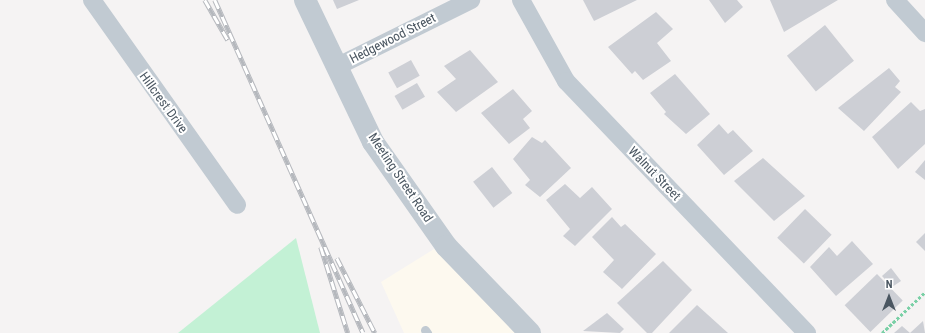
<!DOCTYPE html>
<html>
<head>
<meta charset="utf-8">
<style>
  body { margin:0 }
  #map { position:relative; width:925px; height:333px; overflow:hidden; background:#f5f3f3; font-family:"Roboto Condensed",sans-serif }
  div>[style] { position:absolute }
  .commercial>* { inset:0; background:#fdf9ef }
  .green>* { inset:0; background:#c3f1d5 }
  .building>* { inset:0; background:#cdcfd5; transform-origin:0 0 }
  .path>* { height:2.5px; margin-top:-1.25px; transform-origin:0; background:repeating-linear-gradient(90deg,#7ad0a6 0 3px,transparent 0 5px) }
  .service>* { height:9px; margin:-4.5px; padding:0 4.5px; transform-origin:4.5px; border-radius:4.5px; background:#c1cad2 }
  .minor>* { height:18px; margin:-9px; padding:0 9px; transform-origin:9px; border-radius:9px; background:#c1cad2 }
  .tertiary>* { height:22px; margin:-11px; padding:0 11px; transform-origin:11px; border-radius:11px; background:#c1cad2 }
  .rail>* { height:4.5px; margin-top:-2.25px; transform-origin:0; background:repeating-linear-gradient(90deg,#fff 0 9px,#b5b8bd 0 18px); box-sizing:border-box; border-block:1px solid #b5b8bd }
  span { translate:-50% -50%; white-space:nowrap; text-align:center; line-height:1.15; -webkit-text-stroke:4px #fff; paint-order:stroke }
  .street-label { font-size:13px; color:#4a5661 }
  .north { position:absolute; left:869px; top:277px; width:40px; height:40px; -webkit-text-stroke:3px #fff; paint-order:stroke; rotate:0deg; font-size:11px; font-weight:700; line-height:16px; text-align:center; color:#4a5661 }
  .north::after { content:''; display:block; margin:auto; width:14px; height:18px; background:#4a5661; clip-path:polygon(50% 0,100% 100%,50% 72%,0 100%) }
</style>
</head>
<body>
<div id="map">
  <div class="commercial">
    <div style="clip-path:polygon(434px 249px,515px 333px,404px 333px,381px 282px)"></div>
  </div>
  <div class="green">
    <div style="clip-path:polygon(296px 238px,320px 333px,178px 333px)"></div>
  </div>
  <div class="building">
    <div style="clip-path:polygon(333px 0,359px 0,337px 9px)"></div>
    <div style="clip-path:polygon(583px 0,637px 0,594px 21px)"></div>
    <div style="clip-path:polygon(709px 0,737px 0,743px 7px,725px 23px)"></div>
    <div style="clip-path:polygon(770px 0,838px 0,784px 32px)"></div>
    <div style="clip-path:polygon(656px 12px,673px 29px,657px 43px,671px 61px,643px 80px,635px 71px,632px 74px,608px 47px)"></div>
    <div style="left:825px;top:25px;width:46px;height:49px;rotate:51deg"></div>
    <div style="clip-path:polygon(470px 50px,498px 82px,456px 112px,437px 92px,456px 79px,444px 66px)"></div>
    <div style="left:411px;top:60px;width:18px;height:26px;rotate:61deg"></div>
    <div style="clip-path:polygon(889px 68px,900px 81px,895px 87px,901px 92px,864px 131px,838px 108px)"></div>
    <div style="clip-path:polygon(675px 74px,710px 114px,686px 134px,664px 114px,666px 112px,650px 93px)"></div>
    <div style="left:417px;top:83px;width:16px;height:26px;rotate:60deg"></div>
    <div style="clip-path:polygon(513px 89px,532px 111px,523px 119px,530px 128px,509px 144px,481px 113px)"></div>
    <div style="clip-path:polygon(911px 102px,920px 111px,925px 109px,925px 144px,898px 169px,872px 137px)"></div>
    <div style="clip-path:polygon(719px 124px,728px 134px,733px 130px,753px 151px,724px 175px,697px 145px)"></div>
    <div style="clip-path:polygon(532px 137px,542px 143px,545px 140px,571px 168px,540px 197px,525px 185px,530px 180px,513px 159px)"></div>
    <div style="clip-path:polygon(763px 158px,805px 196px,774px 221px,734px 181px)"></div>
    <div style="clip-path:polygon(925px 160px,925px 180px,915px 172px)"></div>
    <div style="left:492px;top:167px;width:33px;height:24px;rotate:52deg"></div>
    <div style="clip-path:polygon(565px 184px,580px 198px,592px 187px,612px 209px,575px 246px,563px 236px,570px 229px,546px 200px)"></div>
    <div style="left:805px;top:209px;width:37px;height:40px;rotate:44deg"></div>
    <div style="clip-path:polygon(612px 217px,621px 227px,625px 224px,656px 254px,622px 289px,603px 272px,614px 260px,592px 237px)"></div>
    <div style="clip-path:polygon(925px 233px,925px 251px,916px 242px)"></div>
    <div style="clip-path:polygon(852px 241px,873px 264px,836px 296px,810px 267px,829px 247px,837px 256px)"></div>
    <div style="clip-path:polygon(663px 261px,692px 290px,652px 333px,647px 333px,617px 303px)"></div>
    <div style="clip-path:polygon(891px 268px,901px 281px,892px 287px,882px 276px)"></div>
    <div style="left:877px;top:274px;width:37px;height:45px;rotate:46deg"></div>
    <div style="clip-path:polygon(697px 305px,728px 333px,669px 333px)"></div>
    <div style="clip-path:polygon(607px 313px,624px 329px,620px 333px,583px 331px)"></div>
    <div style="clip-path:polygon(923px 321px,925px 333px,910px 333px)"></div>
    <div style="clip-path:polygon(902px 326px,910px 333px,894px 333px)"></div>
  </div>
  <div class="path">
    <div style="left:882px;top:333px;width:59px;rotate:-43.6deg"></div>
  </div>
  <div class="service">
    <div style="left:425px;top:330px;width:4px;rotate:56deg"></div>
  </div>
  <div class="minor">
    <div style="left:92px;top:0;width:251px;rotate:54.7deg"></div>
    <div style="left:521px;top:0;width:93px;rotate:60.9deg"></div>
    <div style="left:566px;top:81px;width:349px;rotate:46.3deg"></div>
    <div style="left:895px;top:0;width:45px;rotate:47.7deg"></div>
    <div style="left:336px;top:67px;width:151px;rotate:-26.4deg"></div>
  </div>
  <div class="tertiary">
    <div style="left:305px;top:0;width:157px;rotate:64.4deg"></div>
    <div style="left:373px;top:142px;width:127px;rotate:54.9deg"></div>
    <div style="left:446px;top:246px;width:121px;rotate:46deg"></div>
  </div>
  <div class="rail">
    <div style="left:205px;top:0;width:46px;rotate:60.1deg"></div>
    <div style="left:215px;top:0;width:364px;rotate:66deg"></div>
    <div style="left:321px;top:247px;width:90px;rotate:72.6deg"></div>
    <div style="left:337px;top:258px;width:84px;rotate:63.1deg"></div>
  </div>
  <div class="street-label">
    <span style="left:393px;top:39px;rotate:-27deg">Hedgewood Street</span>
    <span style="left:163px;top:103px;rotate:54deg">Hillcrest Drive</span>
    <span style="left:654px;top:174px;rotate:46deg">Walnut Street</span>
    <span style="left:400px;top:178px;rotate:56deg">Meeting Street Road</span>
  </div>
  <div class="north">N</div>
</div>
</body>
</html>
